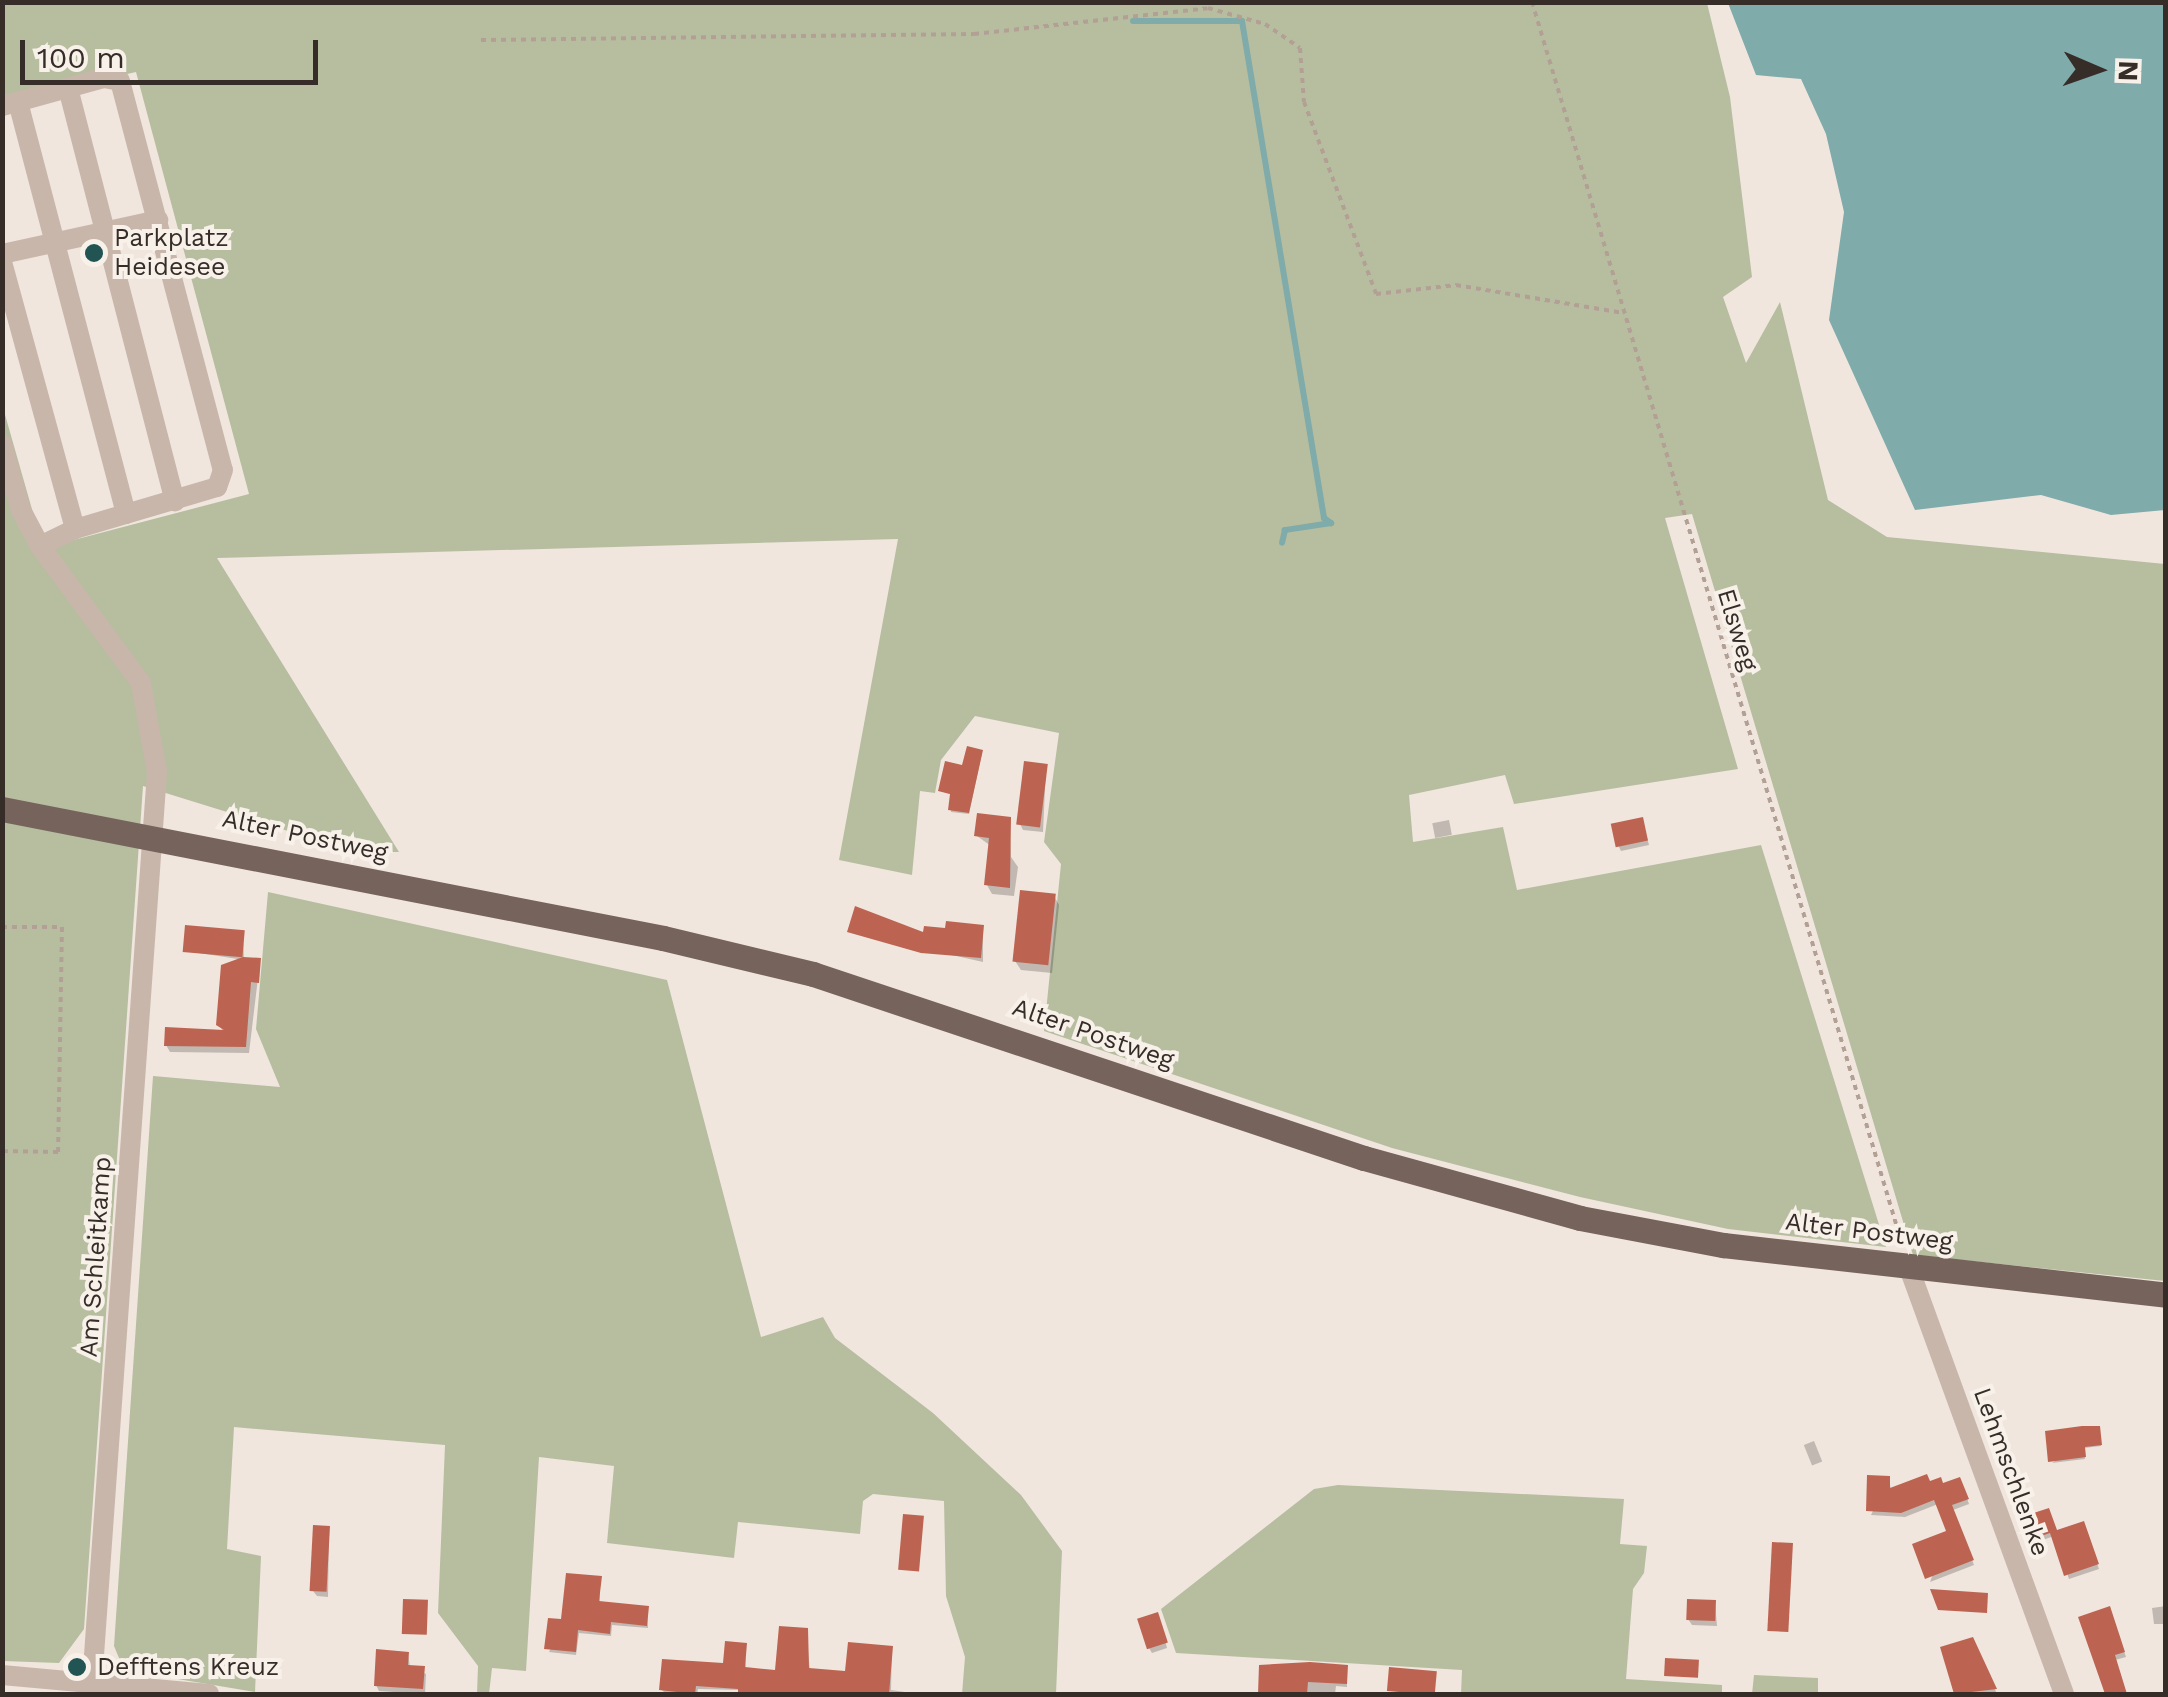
<!DOCTYPE html>
<html>
<head>
<meta charset="utf-8">
<style>
  body { margin:0 }
  #map { position:relative; width:2168px; height:1697px; overflow:hidden; background:#f0e6de; font-family:"Work Sans",sans-serif }
  div>[style] { position:absolute }
  .green>* { inset:0; background:#b6be9f }
  .water>* { inset:0; background:#7fabaa }
  .shadow>* { inset:0; background:#0003; transform-origin:0 0 }
  .stream>* { height:6px; margin:-3px; padding:0 3px; transform-origin:3px; border-radius:3px; background:#7fabaa }
  .building>* { inset:0; background:#bc6451; transform-origin:0 0 }
  .path>* { height:4px; margin-top:-2px; transform-origin:0; background:repeating-linear-gradient(90deg,#b3a095 0 5px,transparent 0 10px) }
  .minor>* { height:20px; margin:-10px; padding:0 10px; transform-origin:10px; border-radius:10px; background:#c8b6ab }
  .major>* { height:25px; margin:-12.5px; padding:0 12.5px; transform-origin:12.5px; border-radius:12.5px; background:#76635c }
  .dots>* { width:28px; height:28px; translate:-50% -50%; box-sizing:border-box; border:5px solid #f8f1ea; border-radius:50% }
  span { translate:-50% -50%; white-space:nowrap; text-align:center; line-height:1.15; -webkit-text-stroke:8px #f8f1ea; paint-order:stroke }
  .poi-label { font-size:25px; color:#362d29 }
  .left { translate:0 -50%; text-align:left }
  .street-label { font-size:25px; color:#362d29 }
  .frame { position:absolute; inset:0; border:5px solid #362d29; pointer-events:none }
  .north { position:absolute; left:2048px; top:20px; width:100px; height:100px; -webkit-text-stroke:8px #f8f1ea; paint-order:stroke; rotate:92deg; font-size:28px; font-weight:700; line-height:40px; text-align:center; color:#362d29 }
  .north::after { content:''; display:block; margin:auto; width:35px; height:45px; background:#362d29; clip-path:polygon(50% 0,100% 100%,50% 72%,0 100%) }
  .scale { position:absolute; left:20px; top:40px; width:298px; height:45px; box-sizing:border-box; border:5px solid #362d29; border-top:0; padding-left:12px; font-size:30px; line-height:35px; white-space:nowrap; color:#362d29; -webkit-text-stroke:8px #f8f1ea; paint-order:stroke }
</style>
</head>
<body>
<div id="map">
  <div class="green">
    <div style="clip-path:polygon(3px 3px,1707px 3px,1730px 97px,1752px 277px,1723px 297px,1746px 363px,1780px 302px,1828px 500px,1887px 537px,2165px 564px,2165px 1281px,1913px 1255px,1692px 514px,1665px 518px,1738px 769px,1514px 804px,1505px 775px,1409px 795px,1413px 842px,1503px 827px,1517px 890px,1761px 845px,1886px 1247px,1728px 1229px,1580px 1197px,1392px 1148px,1044px 1031px,1061px 864px,1044px 842px,1059px 733px,975px 716px,941px 760px,935px 793px,920px 791px,912px 875px,839px 860px,898px 539px,217px 558px,399px 852px,356px 852px,143px 786px,84px 1629px,59px 1663px,3px 1661px,2px 404px,43px 548px,249px 494px,136px 72px,3px 102px)"></div>
    <div style="clip-path:polygon(268px 892px,667px 980px,761px 1337px,823px 1317px,835px 1338px,933px 1413px,1021px 1495px,1062px 1551px,1056px 1694px,962px 1694px,965px 1657px,946px 1596px,944px 1501px,873px 1494px,863px 1501px,860px 1534px,738px 1522px,734px 1558px,607px 1543px,614px 1466px,539px 1457px,526px 1671px,492px 1668px,489px 1694px,477px 1694px,478px 1666px,438px 1613px,445px 1445px,234px 1427px,227px 1549px,261px 1556px,255px 1692px,124px 1670px,114px 1646px,153px 1076px,280px 1087px,256px 1029px)"></div>
    <div style="clip-path:polygon(1338px 1485px,1624px 1499px,1620px 1544px,1647px 1546px,1644px 1573px,1633px 1589px,1626px 1679px,1722px 1685px,1722px 1694px,1461px 1694px,1462px 1670px,1176px 1653px,1161px 1609px,1314px 1489px)"></div>
    <div style="clip-path:polygon(1754px 1675px,1818px 1678px,1818px 1694px,1752px 1694px)"></div>
  </div>
  <div class="water">
    <div style="clip-path:polygon(1728px 3px,2165px 3px,2165px 510px,2111px 515px,2041px 495px,1915px 510px,1829px 320px,1844px 212px,1826px 134px,1801px 79px,1756px 75px)"></div>
  </div>
  <div class="shadow">
    <div style="clip-path:polygon(982px 753px,969px 814px,951px 812px,952px 795px,941px 791px)"></div>
    <div style="clip-path:polygon(1046px 766px,1043px 832px,1023px 830px,1020px 824px)"></div>
    <div style="clip-path:polygon(1009px 819px,1011px 857px,1018px 867px,1014px 896px,992px 894px,987px 885px,991px 846px,977px 836px)"></div>
    <div style="left:1449px;top:820px;width:15px;height:17px;rotate:79deg"></div>
    <div style="clip-path:polygon(1642px 820px,1649px 845px,1621px 851px,1618px 845px)"></div>
    <div style="clip-path:polygon(1054px 896px,1059px 905px,1052px 973px,1021px 970px,1015px 961px)"></div>
    <div style="clip-path:polygon(983px 927px,983px 962px,850px 932px,925px 935px)"></div>
    <div style="clip-path:polygon(243px 932px,244px 960px,186px 951px)"></div>
    <div style="clip-path:polygon(260px 961px,249px 1053px,170px 1052px,166px 1045px,224px 1033px,219px 1024px)"></div>
    <div style="clip-path:polygon(2099px 1431px,2101px 1446px,2084px 1448px,2085px 1459px,2052px 1463px)"></div>
    <div style="left:1814px;top:1441px;width:22px;height:11px;rotate:68deg"></div>
    <div style="clip-path:polygon(1889px 1479px,1891px 1490px,1962px 1484px,1969px 1504px,1953px 1510px,1974px 1565px,1930px 1582px,1949px 1532px,1938px 1504px,1905px 1517px,1871px 1515px)"></div>
    <div style="clip-path:polygon(2030px 1517px,2056px 1533px,2085px 1528px,2099px 1569px,2069px 1579px,2054px 1536px,2040px 1541px)"></div>
    <div style="clip-path:polygon(329px 1528px,328px 1597px,317px 1596px,313px 1591px)"></div>
    <div style="clip-path:polygon(600px 1579px,600px 1604px,647px 1608px,648px 1628px,612px 1625px,611px 1636px,579px 1633px,576px 1655px,549px 1652px,563px 1622px)"></div>
    <div style="clip-path:polygon(1715px 1603px,1717px 1626px,1692px 1625px,1688px 1619px)"></div>
    <div style="clip-path:polygon(2166px 1606px,2166px 1624px,2154px 1624px,2152px 1608px)"></div>
    <div style="clip-path:polygon(2111px 1613px,2126px 1657px,2115px 1660px,2126px 1694px,2107px 1694px,2081px 1618px)"></div>
    <div style="clip-path:polygon(1160px 1620px,1167px 1648px,1152px 1653px,1149px 1648px)"></div>
    <div style="clip-path:polygon(806px 1631px,810px 1671px,848px 1674px,892px 1648px,891px 1690px,919px 1694px,698px 1689px,697px 1694px,666px 1694px,661px 1689px,725px 1666px,745px 1645px,746px 1670px,777px 1672px)"></div>
    <div style="clip-path:polygon(1975px 1645px,1997px 1694px,1958px 1694px,1943px 1649px)"></div>
    <div style="clip-path:polygon(408px 1654px,410px 1667px,426px 1674px,425px 1694px,379px 1691px,376px 1685px)"></div>
    <div style="clip-path:polygon(1260px 1667px,1346px 1667px,1347px 1687px,1336px 1686px,1335px 1694px,1260px 1694px)"></div>
  </div>
  <div class="stream">
    <div style="left:1133px;top:21px;width:109px"></div>
    <div style="left:1242px;top:21px;width:504px;rotate:80.63deg"></div>
    <div style="left:1324px;top:518px;width:9px;rotate:36deg"></div>
    <div style="left:1331px;top:523px;width:47px;rotate:171.3deg"></div>
    <div style="left:1285px;top:530px;width:13px;rotate:103deg"></div>
  </div>
  <div class="building">
    <div style="clip-path:polygon(967px 746px,983px 750px,969px 813px,948px 810px,950px 794px,938px 791px,945px 761px,962px 765px)"></div>
    <div style="left:1024px;top:761px;width:24px;height:64px;rotate:7deg"></div>
    <div style="clip-path:polygon(977px 813px,1011px 817px,1010px 888px,984px 885px,989px 838px,974px 836px)"></div>
    <div style="left:1643px;top:817px;width:24px;height:33px;rotate:78deg"></div>
    <div style="left:1020px;top:890px;width:36px;height:72px;rotate:6deg"></div>
    <div style="clip-path:polygon(855px 906px,923px 932px,924px 926px,945px 928px,946px 921px,984px 925px,981px 958px,921px 953px,847px 932px)"></div>
    <div style="left:185px;top:925px;width:60px;height:27px;rotate:5deg"></div>
    <div style="clip-path:polygon(243px 957px,261px 958px,259px 983px,251px 982px,246px 1047px,164px 1046px,165px 1027px,224px 1030px,216px 1025px,221px 965px)"></div>
    <div style="clip-path:polygon(2082px 1426px,2100px 1426px,2102px 1445px,2085px 1447px,2086px 1457px,2048px 1462px,2045px 1431px)"></div>
    <div style="clip-path:polygon(1927px 1474px,1930px 1481px,1941px 1477px,1943px 1483px,1960px 1477px,1969px 1499px,1952px 1505px,1974px 1560px,1925px 1579px,1912px 1544px,1946px 1531px,1934px 1500px,1901px 1513px,1866px 1511px,1867px 1475px,1890px 1476px,1890px 1488px)"></div>
    <div style="clip-path:polygon(2049px 1508px,2057px 1530px,2084px 1521px,2099px 1564px,2064px 1576px,2050px 1533px,2035px 1538px,2027px 1515px)"></div>
    <div style="left:903px;top:1514px;width:21px;height:56px;rotate:5deg"></div>
    <div style="left:313px;top:1525px;width:17px;height:66px;rotate:3deg"></div>
    <div style="left:1772px;top:1542px;width:21px;height:89px;rotate:3deg"></div>
    <div style="clip-path:polygon(566px 1573px,602px 1576px,599px 1601px,649px 1606px,647px 1626px,611px 1622px,610px 1634px,578px 1630px,576px 1652px,544px 1649px,548px 1618px,561px 1619px)"></div>
    <div style="clip-path:polygon(1930px 1589px,1988px 1593px,1987px 1613px,1938px 1610px)"></div>
    <div style="left:403px;top:1599px;width:25px;height:35px;rotate:2deg"></div>
    <div style="left:1687px;top:1599px;width:29px;height:21px;rotate:2deg"></div>
    <div style="clip-path:polygon(2110px 1606px,2125px 1652px,2115px 1655px,2127px 1694px,2105px 1694px,2078px 1617px)"></div>
    <div style="left:1158px;top:1612px;width:32px;height:22px;rotate:72deg"></div>
    <div style="clip-path:polygon(779px 1626px,808px 1628px,809px 1668px,845px 1671px,848px 1642px,893px 1646px,889px 1694px,738px 1694px,738px 1689px,696px 1686px,695px 1694px,659px 1690px,662px 1659px,723px 1663px,725px 1641px,747px 1643px,745px 1667px,775px 1670px)"></div>
    <div style="clip-path:polygon(1973px 1637px,1997px 1689px,1954px 1694px,1940px 1647px)"></div>
    <div style="clip-path:polygon(376px 1649px,409px 1652px,408px 1665px,425px 1666px,423px 1689px,374px 1686px)"></div>
    <div style="left:1665px;top:1658px;width:34px;height:18px;rotate:3deg"></div>
    <div style="clip-path:polygon(1310px 1662px,1348px 1665px,1347px 1684px,1308px 1682px,1307px 1694px,1258px 1694px,1259px 1665px)"></div>
    <div style="left:1389px;top:1667px;width:48px;height:24px;rotate:5deg"></div>
  </div>
  <div class="path">
    <div style="left:1532px;top:2px;width:1296px;rotate:73.41deg"></div>
    <div style="left:481px;top:40px;width:493px;rotate:-0.7deg"></div>
    <div style="left:974px;top:34px;width:235px;rotate:-6.3deg"></div>
    <div style="left:1208px;top:8px;width:59px;rotate:15.7deg"></div>
    <div style="left:1265px;top:24px;width:42px;rotate:34.4deg"></div>
    <div style="left:1300px;top:48px;width:54px;rotate:85.8deg"></div>
    <div style="left:1304px;top:102px;width:205px;rotate:69.4deg"></div>
    <div style="left:1376px;top:294px;width:81px;rotate:-6.4deg"></div>
    <div style="left:1456px;top:285px;width:170px;rotate:9.5deg"></div>
    <div style="left:2px;top:927px;width:60px"></div>
    <div style="left:62px;top:927px;width:225px;rotate:91deg"></div>
    <div style="left:58px;top:1152px;width:56px;rotate:-179deg"></div>
  </div>
  <div class="minor">
    <div style="left:68px;top:88px;width:427px;rotate:75.5deg"></div>
    <div style="left:18px;top:102px;width:426px;rotate:75.3deg"></div>
    <div style="left:2px;top:106px;width:106px;rotate:-15.4deg"></div>
    <div style="left:104px;top:78px;width:16px;rotate:11deg"></div>
    <div style="left:120px;top:81px;width:402px;rotate:75.2deg"></div>
    <div style="left:223px;top:470px;width:18px;rotate:109deg"></div>
    <div style="left:217px;top:487px;width:148px;rotate:163.5deg"></div>
    <div style="left:75px;top:529px;width:39px;rotate:154deg"></div>
    <div style="left:2px;top:254px;width:160px;rotate:-12.3deg"></div>
    <div style="left:2px;top:262px;width:277px;rotate:74.7deg"></div>
    <div style="left:2px;top:444px;width:69px;rotate:73.9deg"></div>
    <div style="left:21px;top:510px;width:41px;rotate:62.2deg"></div>
    <div style="left:40px;top:546px;width:170px;rotate:53.6deg"></div>
    <div style="left:141px;top:683px;width:90px;rotate:79.8deg"></div>
    <div style="left:157px;top:772px;width:913px;rotate:94.08deg"></div>
    <div style="left:1909px;top:1268px;width:453px;rotate:70deg"></div>
    <div style="left:2px;top:1675px;width:208px;rotate:5.2deg"></div>
  </div>
  <div class="major">
    <div style="left:2px;top:809px;width:673px;rotate:11.04deg"></div>
    <div style="left:663px;top:938px;width:154px;rotate:13.5deg"></div>
    <div style="left:813px;top:974px;width:581px;rotate:18.47deg"></div>
    <div style="left:1364px;top:1158px;width:224px;rotate:15.5deg"></div>
    <div style="left:1580px;top:1218px;width:146px;rotate:10.7deg"></div>
    <div style="left:1723px;top:1245px;width:446px;rotate:6.4deg"></div>
  </div>
  <div class="dots">
    <div style="left:94px;top:253px;background:#225454"></div>
    <div style="left:77px;top:1667px;background:#225454"></div>
  </div>
  <div class="poi-label">
    <span class="left" style="left:114px;top:253px">Parkplatz<br>Heidesee</span>
    <span class="left" style="left:97px;top:1667px">Defftens Kreuz</span>
  </div>
  <div class="street-label">
    <span style="left:1737px;top:630px;rotate:73deg">Elsweg</span>
    <span style="left:305px;top:836px;rotate:12deg">Alter Postweg</span>
    <span style="left:1093px;top:1034px;rotate:19deg">Alter Postweg</span>
    <span style="left:1869px;top:1232px;rotate:7deg">Alter Postweg</span>
    <span style="left:96px;top:1257px;rotate:-86deg">Am Schleitkamp</span>
    <span style="left:2011px;top:1472px;rotate:70deg">Lehmschlenke</span>
  </div>
  <div class="frame"></div>
  <div class="north">N</div>
  <div class="scale">100 m</div>
</div>
</body>
</html>
